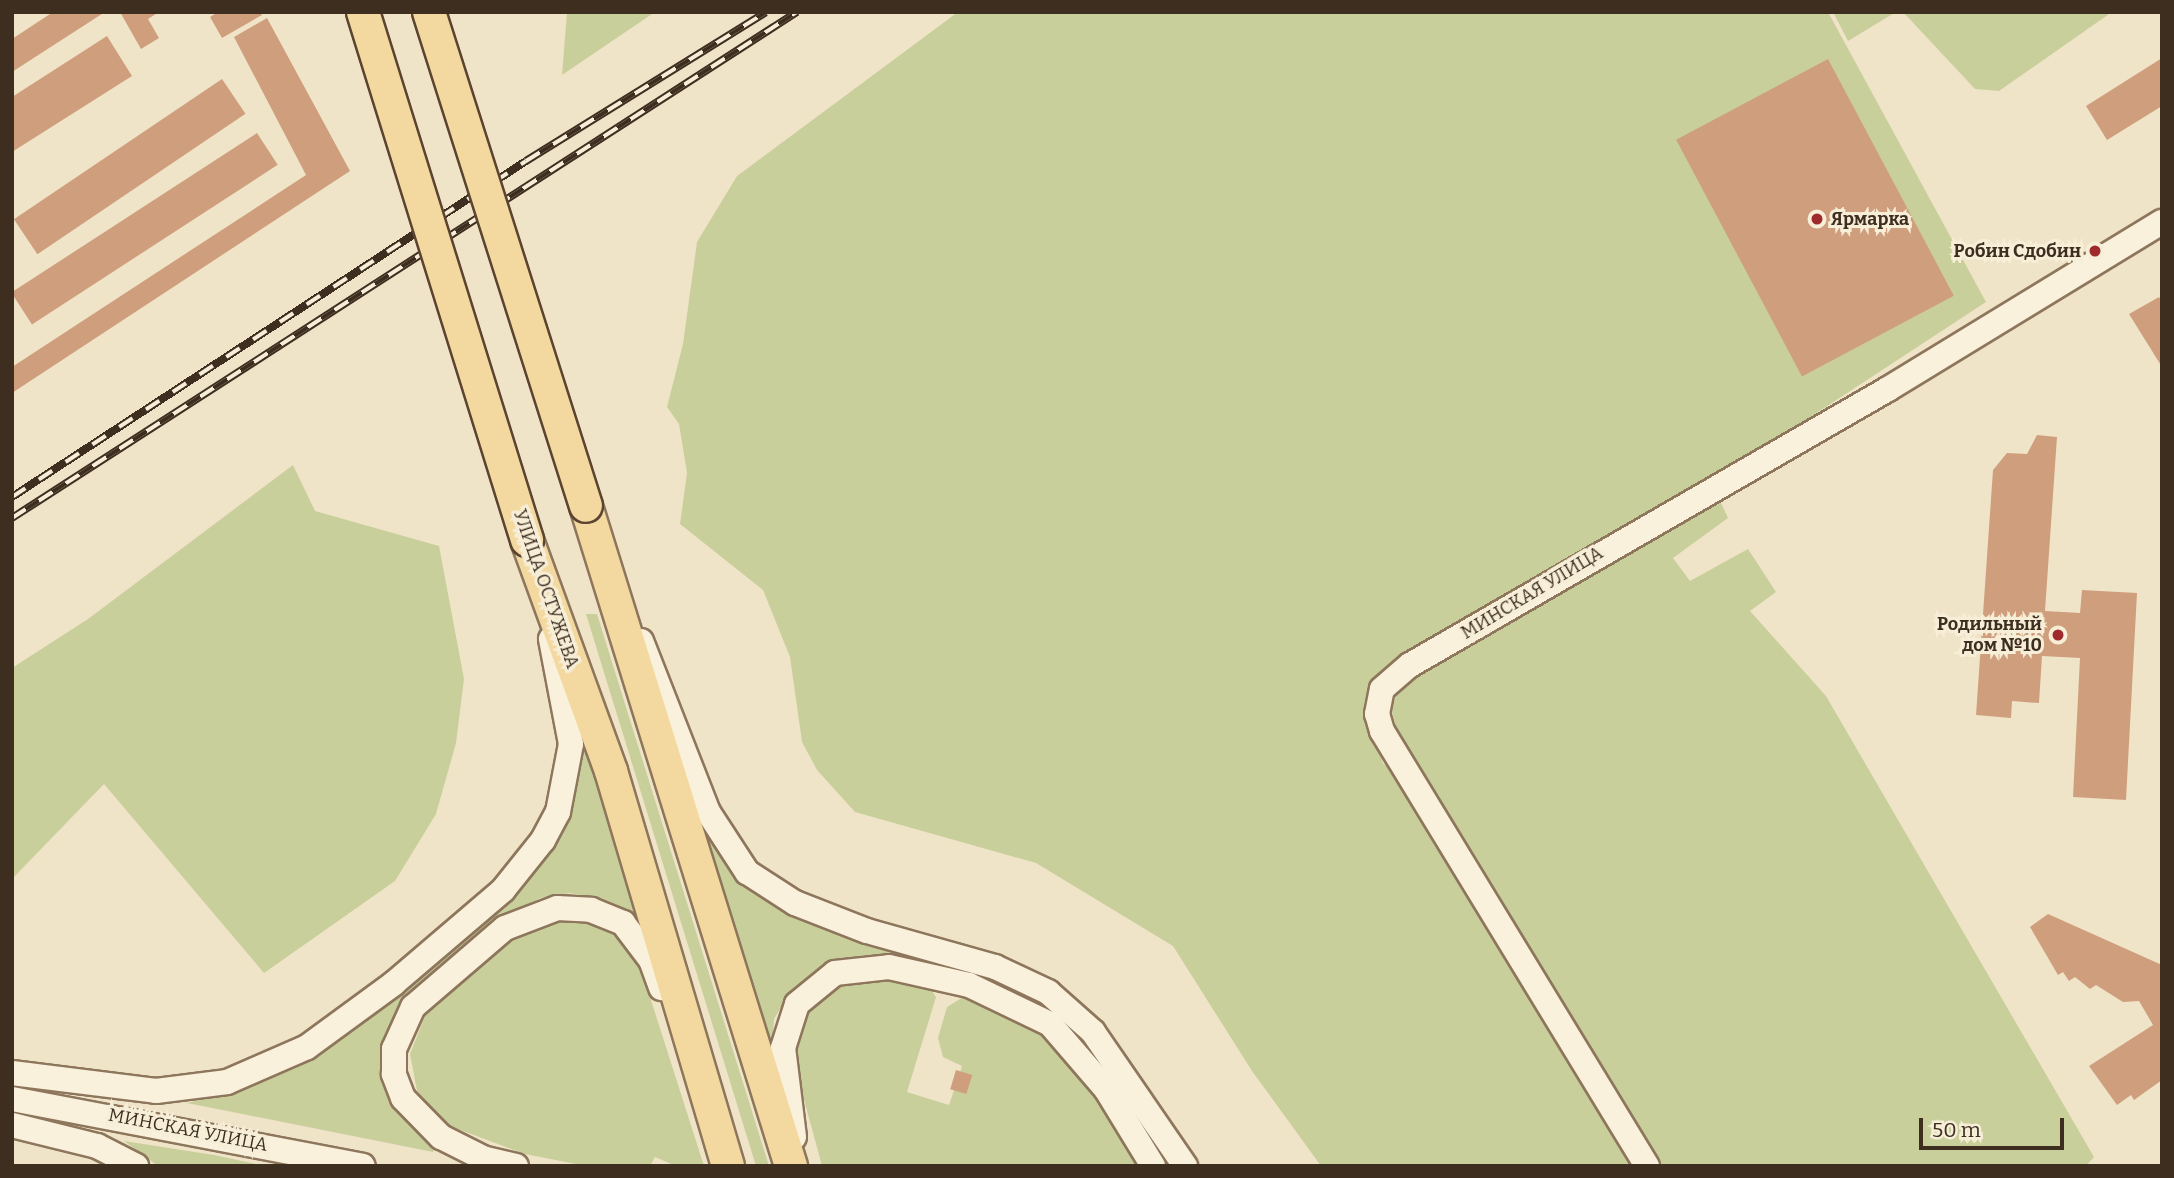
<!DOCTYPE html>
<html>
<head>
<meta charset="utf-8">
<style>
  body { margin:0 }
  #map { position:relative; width:2174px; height:1178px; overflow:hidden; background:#f0e4c8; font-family:Bitter,serif }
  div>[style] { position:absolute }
  .green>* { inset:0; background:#c9cf9b }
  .building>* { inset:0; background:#cf9f7d; transform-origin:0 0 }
  .roads { filter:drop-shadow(2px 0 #8d765c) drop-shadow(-2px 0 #8d765c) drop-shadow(0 2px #8d765c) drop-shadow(0 -2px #8d765c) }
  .minor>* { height:24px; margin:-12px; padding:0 12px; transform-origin:12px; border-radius:12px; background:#faf1dc }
  .major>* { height:32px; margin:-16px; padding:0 16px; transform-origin:16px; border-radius:16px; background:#f3d9a0 }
  .rail>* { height:8px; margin-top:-4px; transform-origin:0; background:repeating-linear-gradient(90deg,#f7eed8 0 16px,#3d2e20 0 32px); box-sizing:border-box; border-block:2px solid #3d2e20 }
  .bridges { filter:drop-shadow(2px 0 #5b4430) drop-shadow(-2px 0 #5b4430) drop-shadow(0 2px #5b4430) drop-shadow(0 -2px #5b4430) }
  .major-bridge>* { height:32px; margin:-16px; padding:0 16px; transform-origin:16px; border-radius:16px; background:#f3d9a0 }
  .dots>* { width:19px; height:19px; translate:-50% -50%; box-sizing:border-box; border:4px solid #f7eed8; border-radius:50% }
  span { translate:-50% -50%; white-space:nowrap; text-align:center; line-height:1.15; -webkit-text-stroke:6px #f7eed8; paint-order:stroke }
  .poi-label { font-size:18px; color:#3d2e20; font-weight:700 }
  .left { translate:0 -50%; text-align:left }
  .right { translate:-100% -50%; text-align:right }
  .street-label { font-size:18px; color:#3d2e20 }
  .frame { position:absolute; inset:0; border:14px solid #3d2e20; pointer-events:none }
  .scale { position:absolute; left:1919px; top:1118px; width:145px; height:32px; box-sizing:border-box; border:4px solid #3d2e20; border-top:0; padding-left:9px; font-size:21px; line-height:24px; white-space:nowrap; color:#3d2e20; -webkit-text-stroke:5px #f7eed8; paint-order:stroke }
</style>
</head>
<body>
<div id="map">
  <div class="green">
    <div style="clip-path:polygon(567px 12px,655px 12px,562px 75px)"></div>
    <div style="clip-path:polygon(958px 12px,1828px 12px,1986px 302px,1711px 482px,1402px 663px,1373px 738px,1384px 765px,1402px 751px,1391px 708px,1399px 689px,1420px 667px,1715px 490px,1728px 518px,1673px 558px,1690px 581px,1748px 549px,1776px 592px,1750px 611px,1826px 696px,2094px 1157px,2086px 1166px,1321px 1166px,1252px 1071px,1173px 946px,1036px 863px,855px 812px,817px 770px,802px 742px,790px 657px,763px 590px,680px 524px,687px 473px,679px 424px,667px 407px,683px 344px,697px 242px,737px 176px)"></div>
    <div style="clip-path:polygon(1833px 12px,1896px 12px,1848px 41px)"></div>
    <div style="clip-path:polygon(1903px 12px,2112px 12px,1999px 91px,1975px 89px)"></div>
    <div style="clip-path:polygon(293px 465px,315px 511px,439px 546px,464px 679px,456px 743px,436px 814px,395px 881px,264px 973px,104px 784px,12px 879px,12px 668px,88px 619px)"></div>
    <div style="clip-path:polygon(586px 614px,597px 614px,769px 1166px,756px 1166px)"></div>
    <div style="clip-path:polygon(579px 711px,644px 928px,597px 899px,570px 893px,540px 898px,501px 921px,401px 1010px,400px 1112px,435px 1146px,433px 1152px,187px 1103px,246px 1088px,287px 1068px,561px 830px,575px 798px,581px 762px)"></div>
    <div style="clip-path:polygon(705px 829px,733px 868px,1000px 975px,1070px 1019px,1176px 1166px,1163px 1166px,1070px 1027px,1041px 1002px,975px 975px,865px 955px,828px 965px,786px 999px,774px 1019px,772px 1053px)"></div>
    <div style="clip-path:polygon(585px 917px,619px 933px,635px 950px,704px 1166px,676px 1166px,655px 1157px,650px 1166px,586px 1166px,525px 1154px,447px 1125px,417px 1091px,410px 1054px,427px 1011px,516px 934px,541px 921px)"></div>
    <div style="clip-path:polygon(894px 978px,928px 985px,936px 997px,907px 1092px,949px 1105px,962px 1066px,943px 1057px,938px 1038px,947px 1007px,965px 996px,1033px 1025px,1072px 1060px,1142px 1166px,822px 1166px,799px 1081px,795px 1046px,802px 1019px,838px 983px)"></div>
    <div style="clip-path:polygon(124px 1141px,214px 1155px,265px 1166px,158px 1166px)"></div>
  </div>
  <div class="building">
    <div style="clip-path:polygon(53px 12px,105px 12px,12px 72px,12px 39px)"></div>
    <div style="clip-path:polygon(120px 12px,159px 12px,148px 19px,159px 38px,141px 49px)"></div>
    <div style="clip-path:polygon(218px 12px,260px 12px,262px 15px,222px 38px,210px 17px)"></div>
    <div style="clip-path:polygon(267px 18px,350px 171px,12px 393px,12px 367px,306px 175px,234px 37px)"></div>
    <div style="clip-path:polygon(107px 36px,132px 76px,12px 152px,12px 97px)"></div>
    <div style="clip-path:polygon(2162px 58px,2162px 106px,2107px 140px,2086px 106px)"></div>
    <div style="left:1828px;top:59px;width:268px;height:172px;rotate:62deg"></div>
    <div style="left:222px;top:79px;width:42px;height:251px;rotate:56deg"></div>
    <div style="left:257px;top:133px;width:38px;height:293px;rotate:57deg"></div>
    <div style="clip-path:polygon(2159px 297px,2162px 302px,2162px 367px,2129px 314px)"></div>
    <div style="clip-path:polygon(2037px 435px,2057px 437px,2045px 611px,2080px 613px,2082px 590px,2137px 593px,2126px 800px,2073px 797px,2080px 658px,2042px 656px,2039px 703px,2012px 701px,2011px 718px,1976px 715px,1993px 470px,2007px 453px,2027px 454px)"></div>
    <div style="clip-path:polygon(2048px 914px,2162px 965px,2162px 1080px,2134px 1100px,2131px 1095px,2117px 1105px,2089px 1066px,2153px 1025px,2139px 1001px,2123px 1002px,2096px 985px,2090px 989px,2075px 977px,2069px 981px,2063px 972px,2058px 975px,2030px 927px)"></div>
    <div style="left:956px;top:1070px;width:17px;height:20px;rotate:17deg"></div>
  </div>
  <div class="roads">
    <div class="minor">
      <div style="left:641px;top:641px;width:184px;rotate:68.6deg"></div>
      <div style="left:708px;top:812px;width:72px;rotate:57deg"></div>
      <div style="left:747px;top:872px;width:57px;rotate:32.9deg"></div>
      <div style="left:795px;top:903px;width:77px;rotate:21.3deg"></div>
      <div style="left:867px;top:931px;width:133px;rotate:15.7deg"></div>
      <div style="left:995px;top:967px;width:59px;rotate:25.3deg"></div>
      <div style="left:1048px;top:992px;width:60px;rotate:41.6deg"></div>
      <div style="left:1093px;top:1032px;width:163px;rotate:55.5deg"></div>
      <div style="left:12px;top:1073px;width:145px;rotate:7.1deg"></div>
      <div style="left:156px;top:1091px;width:72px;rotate:-7.2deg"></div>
      <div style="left:227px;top:1082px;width:87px;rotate:-23.6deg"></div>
      <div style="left:307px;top:1047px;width:107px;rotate:-36.2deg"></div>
      <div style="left:393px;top:984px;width:145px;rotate:-40.5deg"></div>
      <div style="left:503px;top:890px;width:64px;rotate:-51.3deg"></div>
      <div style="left:543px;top:840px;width:32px;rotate:-62deg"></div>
      <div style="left:558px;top:812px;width:69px;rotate:-79.2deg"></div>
      <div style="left:571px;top:744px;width:107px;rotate:-100.8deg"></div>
      <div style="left:12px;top:1099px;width:357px;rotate:10.8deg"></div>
      <div style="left:12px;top:1125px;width:88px;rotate:13.9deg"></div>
      <div style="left:97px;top:1146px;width:44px;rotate:27.1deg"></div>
      <div style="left:794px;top:1137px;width:90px;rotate:-97deg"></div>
      <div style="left:783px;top:1048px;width:46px;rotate:-72.3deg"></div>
      <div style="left:797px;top:1004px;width:49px;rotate:-39.2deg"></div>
      <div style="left:835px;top:973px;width:54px;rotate:-6.3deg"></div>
      <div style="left:889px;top:967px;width:82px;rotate:12.7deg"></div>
      <div style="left:969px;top:985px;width:90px;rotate:25.7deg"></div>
      <div style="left:1050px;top:1024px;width:86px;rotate:49.3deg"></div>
      <div style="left:1106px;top:1089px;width:90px;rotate:58.6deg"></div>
      <div style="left:516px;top:1166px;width:32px;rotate:-167deg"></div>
      <div style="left:485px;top:1159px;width:49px;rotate:-153.4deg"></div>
      <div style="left:441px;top:1137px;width:54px;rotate:-134.3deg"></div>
      <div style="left:403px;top:1098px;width:26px;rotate:-111deg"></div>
      <div style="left:394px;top:1074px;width:25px;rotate:-90deg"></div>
      <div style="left:394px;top:1049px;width:46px;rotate:-65.7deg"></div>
      <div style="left:413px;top:1007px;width:121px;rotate:-40.7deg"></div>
      <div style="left:505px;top:928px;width:56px;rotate:-21deg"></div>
      <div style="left:557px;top:908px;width:34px;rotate:3deg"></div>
      <div style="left:591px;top:910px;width:35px;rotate:22deg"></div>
      <div style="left:623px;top:923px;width:46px;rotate:52.9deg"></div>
      <div style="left:651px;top:960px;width:30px;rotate:70deg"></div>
      <div style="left:1647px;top:1166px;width:509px;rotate:-121.35deg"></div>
      <div style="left:1382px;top:731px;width:18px;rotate:-106deg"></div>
      <div style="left:1377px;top:714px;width:25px;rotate:-79deg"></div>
      <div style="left:1382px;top:689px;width:37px;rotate:-41deg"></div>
      <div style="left:1410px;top:665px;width:552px;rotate:-30deg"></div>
      <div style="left:1888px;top:389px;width:321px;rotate:-31.4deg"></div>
    </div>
    <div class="major">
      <div style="left:586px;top:506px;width:691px;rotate:72.74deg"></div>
      <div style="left:527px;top:540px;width:246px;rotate:70deg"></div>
      <div style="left:611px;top:771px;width:412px;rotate:73.5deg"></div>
    </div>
  </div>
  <div class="rail">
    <div style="left:12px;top:497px;width:614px;rotate:-33.17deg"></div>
    <div style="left:526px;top:161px;width:282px;rotate:-31.8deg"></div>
    <div style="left:12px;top:518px;width:934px;rotate:-32.81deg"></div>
  </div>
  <div class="bridges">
    <div class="major-bridge">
      <div style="left:363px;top:12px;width:553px;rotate:72.74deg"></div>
      <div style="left:429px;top:12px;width:518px;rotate:72.37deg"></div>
    </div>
  </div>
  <div class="dots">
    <div style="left:1817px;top:219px;background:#9e2a2b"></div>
    <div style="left:2095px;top:251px;background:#9e2a2b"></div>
    <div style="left:2058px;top:635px;background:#9e2a2b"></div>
  </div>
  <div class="poi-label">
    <span class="left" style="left:1831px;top:219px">Ярмарка</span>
    <span class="right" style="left:2081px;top:251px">Робин Сдобин</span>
    <span class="right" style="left:2042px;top:635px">Родильный<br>дом №10</span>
  </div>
  <div class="street-label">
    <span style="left:546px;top:589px;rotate:71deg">УЛИЦА ОСТУЖЕВА</span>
    <span style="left:1532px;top:593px;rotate:-31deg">МИНСКАЯ УЛИЦА</span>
    <span style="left:188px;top:1130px;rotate:11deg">МИНСКАЯ УЛИЦА</span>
  </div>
  <div class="frame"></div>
  <div class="scale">50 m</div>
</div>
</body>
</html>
